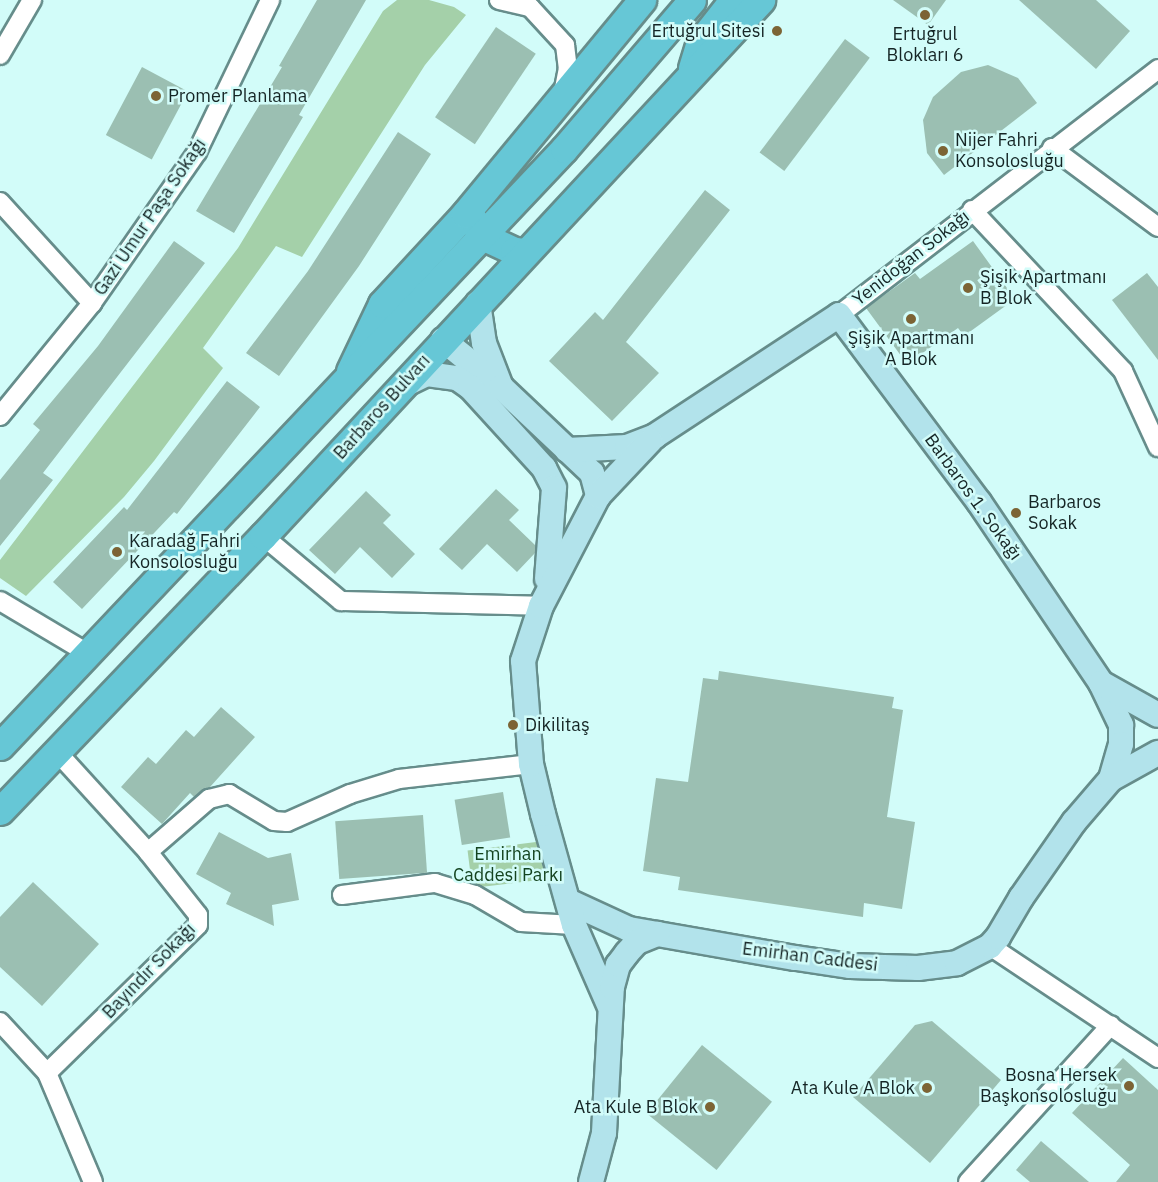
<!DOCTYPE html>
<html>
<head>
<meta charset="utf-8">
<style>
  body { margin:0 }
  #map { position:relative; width:1158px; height:1182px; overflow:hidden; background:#d2fcf9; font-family:"IBM Plex Sans",sans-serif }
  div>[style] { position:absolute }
  .green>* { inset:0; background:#a4d0a9; transform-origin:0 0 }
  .building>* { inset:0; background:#9bbfb2; transform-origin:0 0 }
  .roads { filter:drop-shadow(2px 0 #668d8b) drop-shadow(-2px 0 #668d8b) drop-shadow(0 2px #668d8b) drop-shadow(0 -2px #668d8b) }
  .street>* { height:18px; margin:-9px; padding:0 9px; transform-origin:9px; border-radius:9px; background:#fff }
  .secondary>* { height:24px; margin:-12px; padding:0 12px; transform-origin:12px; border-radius:12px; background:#b2e3eb }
  .primary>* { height:27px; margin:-13.5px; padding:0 13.5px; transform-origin:13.5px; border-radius:13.5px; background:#66c7d6 }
  .dots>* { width:16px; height:16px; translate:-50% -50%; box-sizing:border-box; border:3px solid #d2fcf9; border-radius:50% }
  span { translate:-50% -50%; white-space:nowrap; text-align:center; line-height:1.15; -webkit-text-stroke:5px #d2fcf9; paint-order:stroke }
  .poi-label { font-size:18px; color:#152525 }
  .right { translate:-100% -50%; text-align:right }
  .left { translate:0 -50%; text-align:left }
  .street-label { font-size:18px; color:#152525 }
  .park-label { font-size:18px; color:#14431f }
</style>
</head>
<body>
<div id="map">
  <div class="green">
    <div style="clip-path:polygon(397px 0,429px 0,454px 7px,466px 15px,425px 65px,302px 257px,276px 246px,203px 348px,223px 368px,154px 461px,124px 497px,26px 596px,0 578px,0 560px,238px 248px,383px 11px)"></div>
    <div style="left:544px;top:841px;width:38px;height:77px;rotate:83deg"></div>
  </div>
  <div class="building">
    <div style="clip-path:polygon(317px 0,366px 0,299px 115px,303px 117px,234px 233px,196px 211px,282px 67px,279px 66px)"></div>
    <div style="clip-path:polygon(893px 0,946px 0,928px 25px)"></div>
    <div style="clip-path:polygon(1019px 0,1096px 0,1130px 31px,1096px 69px)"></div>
    <div style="left:496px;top:27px;width:48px;height:109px;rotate:34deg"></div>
    <div style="left:845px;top:39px;width:31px;height:142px;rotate:37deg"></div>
    <div style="clip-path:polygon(988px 65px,1018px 78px,1037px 103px,944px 175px,927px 153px,923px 120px,933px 97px,961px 72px)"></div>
    <div style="left:142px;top:67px;width:52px;height:77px;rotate:28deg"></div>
    <div style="clip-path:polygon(398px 132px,431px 154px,359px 266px,279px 376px,246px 353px,308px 271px)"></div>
    <div style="clip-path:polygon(705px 190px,730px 210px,626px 342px,659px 373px,612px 421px,549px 361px,595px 312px,603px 320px)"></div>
    <div style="clip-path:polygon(174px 241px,205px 263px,43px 473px,53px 480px,0 546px,0 480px,40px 430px,33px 424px,98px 346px)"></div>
    <div style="clip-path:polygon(973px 241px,1015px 299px,964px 336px,958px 328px,907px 364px,866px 308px,915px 273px,920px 279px)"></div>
    <div style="clip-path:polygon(1147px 273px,1158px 287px,1158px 360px,1112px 300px)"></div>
    <div style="clip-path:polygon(227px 381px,260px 407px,177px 514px,174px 512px,82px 609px,53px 582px,124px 507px,127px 510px)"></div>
    <div style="clip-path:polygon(496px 489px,519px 510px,509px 520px,535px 545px,535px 553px,517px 572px,487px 544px,462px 570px,439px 549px)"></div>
    <div style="clip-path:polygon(366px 491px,391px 515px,383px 523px,415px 554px,392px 578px,360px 547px,335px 574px,309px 550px)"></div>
    <div style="clip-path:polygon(719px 671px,894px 697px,892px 708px,903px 710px,887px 817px,915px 822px,902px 909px,864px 903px,863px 917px,678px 890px,680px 877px,643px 871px,656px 778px,688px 782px,703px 678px,718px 680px)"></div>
    <div style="clip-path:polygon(221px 707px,255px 737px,210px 787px,194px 797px,190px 793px,162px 824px,121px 787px,148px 757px,156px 764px,186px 730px,194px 737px)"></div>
    <div style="left:503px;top:792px;width:46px;height:49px;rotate:81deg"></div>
    <div style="left:423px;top:815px;width:58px;height:88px;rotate:86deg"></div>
    <div style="clip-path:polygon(219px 832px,268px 858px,291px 853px,299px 900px,272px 905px,274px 926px,226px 904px,231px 893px,196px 874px)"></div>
    <div style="clip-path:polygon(33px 882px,99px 944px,42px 1006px,0 967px,0 917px)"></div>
    <div style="clip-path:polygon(932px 1021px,1001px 1080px,930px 1163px,853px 1097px,915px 1025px)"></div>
    <div style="left:702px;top:1045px;width:90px;height:88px;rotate:39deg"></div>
    <div style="clip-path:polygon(1123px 1058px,1158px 1090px,1158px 1182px,1116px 1182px,1130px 1165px,1072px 1113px)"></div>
    <div style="clip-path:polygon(1041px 1141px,1089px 1182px,1030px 1182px,1016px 1170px)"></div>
  </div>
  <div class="roads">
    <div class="street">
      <div style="left:499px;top:0;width:32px;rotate:13deg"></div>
      <div style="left:530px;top:7px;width:52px;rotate:47.4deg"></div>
      <div style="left:565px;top:45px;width:23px;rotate:83deg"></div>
      <div style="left:568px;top:68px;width:25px;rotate:101deg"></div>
      <div style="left:0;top:55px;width:64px;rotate:-59.8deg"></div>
      <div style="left:1052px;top:148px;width:132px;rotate:36.7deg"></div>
      <div style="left:0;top:202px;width:137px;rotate:47.7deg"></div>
      <div style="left:972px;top:210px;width:221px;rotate:46.8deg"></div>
      <div style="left:1123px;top:371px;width:84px;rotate:65.3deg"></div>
      <div style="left:839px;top:315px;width:403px;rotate:-37.6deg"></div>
      <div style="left:0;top:416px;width:146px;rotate:-50.8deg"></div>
      <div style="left:92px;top:303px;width:184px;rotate:-55.2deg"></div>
      <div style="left:197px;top:152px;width:169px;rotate:-64.3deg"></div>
      <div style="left:263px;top:536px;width:102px;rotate:39.8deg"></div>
      <div style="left:341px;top:601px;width:200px;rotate:1.4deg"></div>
      <div style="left:0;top:601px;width:100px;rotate:30.7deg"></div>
      <div style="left:58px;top:753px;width:134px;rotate:47.7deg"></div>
      <div style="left:342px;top:895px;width:94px;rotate:-7.4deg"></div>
      <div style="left:435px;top:883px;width:42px;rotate:16.7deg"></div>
      <div style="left:475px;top:895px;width:53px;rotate:30.4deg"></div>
      <div style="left:521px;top:922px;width:53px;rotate:3.2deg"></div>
      <div style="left:990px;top:946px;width:202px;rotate:33.7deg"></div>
      <div style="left:0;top:1022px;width:69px;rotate:47.3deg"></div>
      <div style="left:47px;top:1073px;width:118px;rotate:67.1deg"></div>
      <div style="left:47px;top:1073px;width:211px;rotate:-44.4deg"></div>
      <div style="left:198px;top:925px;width:10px;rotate:-90deg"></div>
      <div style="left:198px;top:915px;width:80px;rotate:-128.4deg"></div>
      <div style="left:148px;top:852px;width:81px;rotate:-41deg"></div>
      <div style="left:209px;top:799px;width:21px;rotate:-14deg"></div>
      <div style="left:229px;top:794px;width:52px;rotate:31deg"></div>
      <div style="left:274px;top:821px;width:13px;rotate:4deg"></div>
      <div style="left:287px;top:822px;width:69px;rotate:-24deg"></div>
      <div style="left:350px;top:794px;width:51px;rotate:-17deg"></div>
      <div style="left:399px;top:779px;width:133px;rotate:-6.5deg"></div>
      <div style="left:968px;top:1182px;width:212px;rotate:-47.7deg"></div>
    </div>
    <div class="secondary">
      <div style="left:478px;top:303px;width:40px;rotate:81.5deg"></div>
      <div style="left:484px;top:343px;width:47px;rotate:68.9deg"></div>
      <div style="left:443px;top:340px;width:75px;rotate:39deg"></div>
      <div style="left:501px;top:387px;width:125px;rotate:43.4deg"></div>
      <div style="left:592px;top:473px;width:24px;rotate:75deg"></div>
      <div style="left:402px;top:386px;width:28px;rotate:-26deg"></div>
      <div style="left:427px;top:374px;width:30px;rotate:8deg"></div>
      <div style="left:457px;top:378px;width:16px;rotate:35deg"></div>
      <div style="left:470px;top:387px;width:110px;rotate:47.6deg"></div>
      <div style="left:544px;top:468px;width:22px;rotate:63deg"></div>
      <div style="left:554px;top:488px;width:91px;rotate:94.4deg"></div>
      <div style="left:567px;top:450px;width:60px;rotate:-2.9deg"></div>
      <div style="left:627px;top:447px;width:30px;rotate:-21deg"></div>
      <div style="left:655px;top:436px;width:220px;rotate:-33.3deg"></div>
      <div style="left:839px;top:315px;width:234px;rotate:53.2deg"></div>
      <div style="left:979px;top:502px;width:218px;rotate:56deg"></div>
      <div style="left:1101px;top:683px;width:47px;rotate:64.5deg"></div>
      <div style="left:1121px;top:725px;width:19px;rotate:90deg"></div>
      <div style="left:1121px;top:744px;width:36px;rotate:106deg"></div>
      <div style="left:1101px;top:683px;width:65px;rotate:29.3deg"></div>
      <div style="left:570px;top:902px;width:65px;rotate:24.6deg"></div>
      <div style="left:629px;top:929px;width:169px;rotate:9.9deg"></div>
      <div style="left:796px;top:958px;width:55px;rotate:8.4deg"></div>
      <div style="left:850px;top:966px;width:68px;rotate:1.7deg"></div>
      <div style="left:918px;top:968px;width:39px;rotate:-7deg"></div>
      <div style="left:957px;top:963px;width:37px;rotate:-27deg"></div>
      <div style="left:990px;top:946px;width:12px;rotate:-48deg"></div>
      <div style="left:998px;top:937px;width:45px;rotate:-59.5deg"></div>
      <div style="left:1021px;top:898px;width:93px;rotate:-55.1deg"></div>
      <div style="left:1074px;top:822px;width:57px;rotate:-49.3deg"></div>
      <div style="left:1111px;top:779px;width:54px;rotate:-29deg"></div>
      <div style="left:609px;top:1005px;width:87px;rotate:-113.6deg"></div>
      <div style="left:574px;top:925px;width:115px;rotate:-105.6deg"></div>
      <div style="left:543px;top:814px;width:51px;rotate:-103.5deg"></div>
      <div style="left:531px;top:764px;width:103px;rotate:-94.4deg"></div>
      <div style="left:523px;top:661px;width:58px;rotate:-71.9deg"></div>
      <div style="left:541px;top:606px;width:124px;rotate:-62.6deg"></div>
      <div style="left:598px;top:496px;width:76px;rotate:-46.6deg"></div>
      <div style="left:591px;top:1182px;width:51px;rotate:-75.1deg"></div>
      <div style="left:604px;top:1133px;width:146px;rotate:-86.9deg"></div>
      <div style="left:612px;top:987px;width:23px;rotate:-75deg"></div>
      <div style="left:618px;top:965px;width:15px;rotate:-53deg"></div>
      <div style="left:627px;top:953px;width:15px;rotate:-48deg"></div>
      <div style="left:637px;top:942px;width:22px;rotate:-22deg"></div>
    </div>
    <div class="primary">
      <div style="left:692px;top:68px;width:27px;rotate:-73deg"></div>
      <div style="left:700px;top:42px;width:53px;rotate:-51.8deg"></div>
      <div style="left:473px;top:219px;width:17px;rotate:66deg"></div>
      <div style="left:480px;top:235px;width:38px;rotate:25deg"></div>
      <div style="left:514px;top:251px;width:12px;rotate:5deg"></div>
      <div style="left:350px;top:371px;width:74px;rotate:-64.5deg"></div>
      <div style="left:382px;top:304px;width:122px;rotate:-47.3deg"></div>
      <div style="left:465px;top:214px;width:278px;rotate:-50.4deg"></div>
      <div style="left:0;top:746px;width:821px;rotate:-46.63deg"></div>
      <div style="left:564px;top:149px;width:196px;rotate:-49.3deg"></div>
      <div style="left:0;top:811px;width:381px;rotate:-46.3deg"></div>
      <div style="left:263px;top:536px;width:732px;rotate:-47.1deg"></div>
    </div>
  </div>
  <div class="dots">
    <div style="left:925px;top:15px;background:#7c6435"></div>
    <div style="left:777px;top:31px;background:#7c6435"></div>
    <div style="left:156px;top:96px;background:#7c6435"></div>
    <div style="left:943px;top:151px;background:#7c6435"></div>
    <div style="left:968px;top:288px;background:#7c6435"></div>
    <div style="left:911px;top:319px;background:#7c6435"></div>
    <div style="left:1016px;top:513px;background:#7c6435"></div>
    <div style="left:117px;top:552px;background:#7c6435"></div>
    <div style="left:513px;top:725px;background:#7c6435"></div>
    <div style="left:1129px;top:1086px;background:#7c6435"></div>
    <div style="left:927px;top:1088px;background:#7c6435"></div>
    <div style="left:710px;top:1107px;background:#7c6435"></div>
  </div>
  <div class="poi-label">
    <span class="right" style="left:765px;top:31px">Ertuğrul Sitesi</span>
    <span style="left:925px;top:45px">Ertuğrul<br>Blokları 6</span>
    <span class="left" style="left:168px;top:96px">Promer Planlama</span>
    <span class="left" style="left:955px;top:151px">Nijer Fahri<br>Konsolosluğu</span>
    <span class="left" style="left:980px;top:288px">Şişik Apartmanı<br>B Blok</span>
    <span style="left:911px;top:349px">Şişik Apartmanı<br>A Blok</span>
    <span class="left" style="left:1028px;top:513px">Barbaros<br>Sokak</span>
    <span class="left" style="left:129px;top:552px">Karadağ Fahri<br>Konsolosluğu</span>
    <span class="left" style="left:525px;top:725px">Dikilitaş</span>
    <span class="right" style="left:1117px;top:1086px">Bosna Hersek<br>Başkonsolosluğu</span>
    <span class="right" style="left:915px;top:1088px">Ata Kule A Blok</span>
    <span class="right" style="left:698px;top:1107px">Ata Kule B Blok</span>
  </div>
  <div class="street-label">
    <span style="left:150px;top:217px;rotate:-56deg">Gazi Umur Paşa Sokağı</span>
    <span style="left:911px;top:258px;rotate:-38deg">Yenidoğan Sokağı</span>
    <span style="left:382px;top:407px;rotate:-48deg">Barbaros Bulvarı</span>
    <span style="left:973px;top:497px;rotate:54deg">Barbaros 1. Sokağı</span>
    <span style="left:810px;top:957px;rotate:7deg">Emirhan Caddesi</span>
    <span style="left:149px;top:971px;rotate:-46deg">Bayındır Sokağı</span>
  </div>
  <div class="park-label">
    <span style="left:508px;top:865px">Emirhan<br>Caddesi Parkı</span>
  </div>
</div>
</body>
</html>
